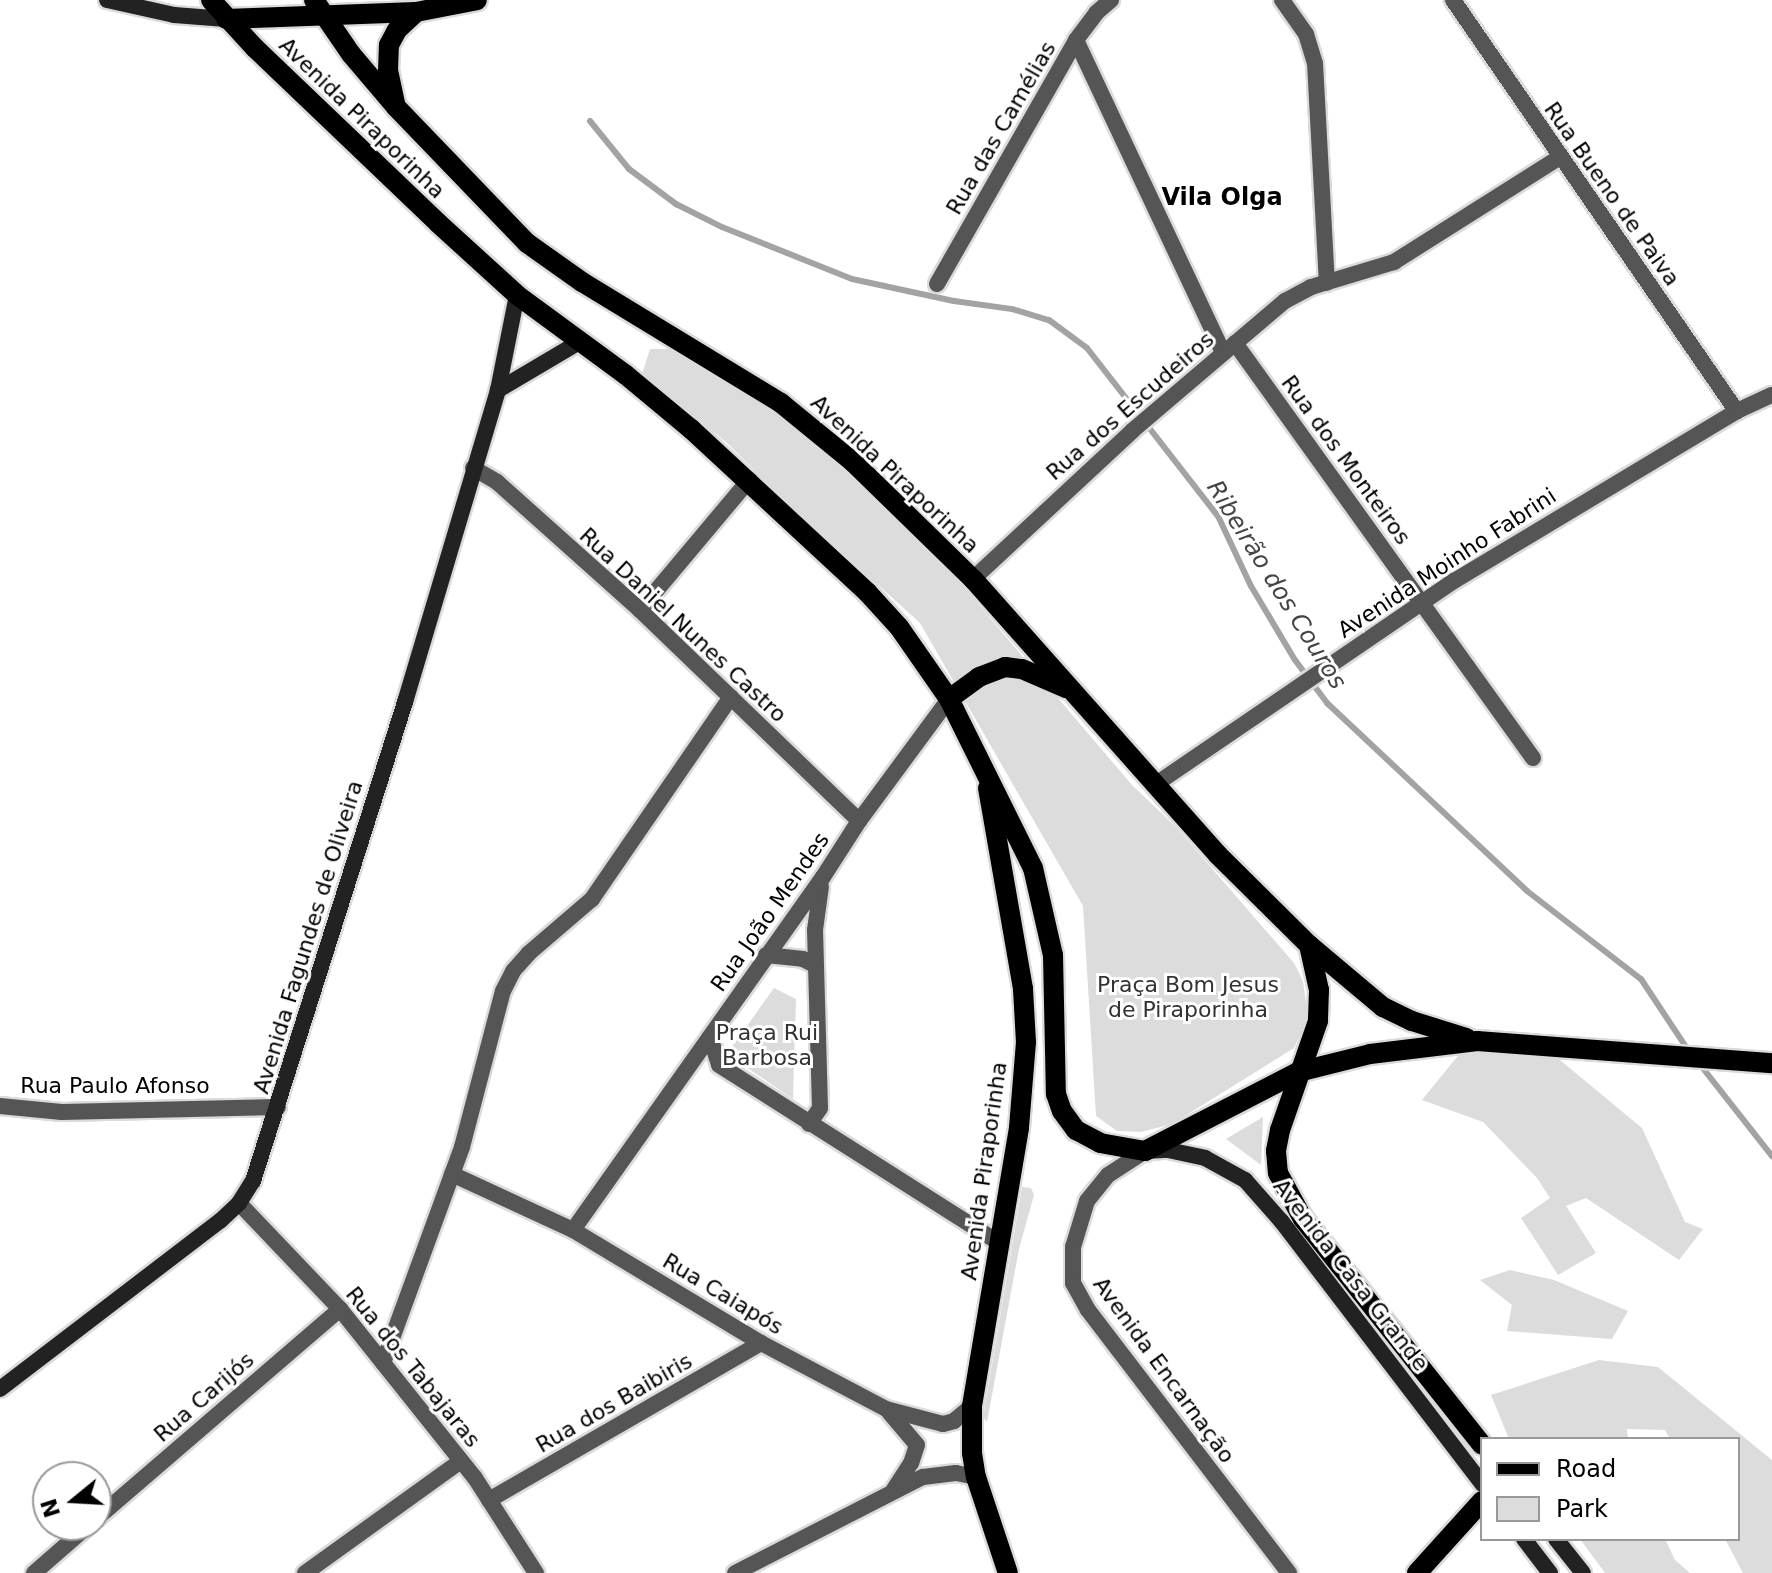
<!DOCTYPE html>
<html>
<head>
<meta charset="utf-8">
<style>
  body { margin:0 }
  #map { position:relative; width:1772px; height:1573px; overflow:hidden; background:#fff; font-family:"DejaVu Sans",sans-serif }
  div>[style] { position:absolute }
  .green>* { inset:0; background:#dcdcdc }
  .stream>* { height:6px; margin:-3px; padding:0 3px; transform-origin:3px; border-radius:3px; background:#a3a3a3 }
  .roads { filter:drop-shadow(2px 0 #dbdbdb) drop-shadow(-2px 0 #dbdbdb) drop-shadow(0 2px #dbdbdb) drop-shadow(0 -2px #dbdbdb) }
  .minor>* { height:16px; margin:-8px; padding:0 8px; transform-origin:8px; border-radius:8px; background:#555 }
  .tertiary>* { height:16px; margin:-8px; padding:0 8px; transform-origin:8px; border-radius:8px; background:#555 }
  .secondary>* { height:16px; margin:-8px; padding:0 8px; transform-origin:8px; border-radius:8px; background:#222 }
  .primary>* { height:20px; margin:-10px; padding:0 10px; transform-origin:10px; border-radius:10px; background:#000 }
  span { translate:-50% -50%; white-space:nowrap; text-align:center; line-height:1.15; -webkit-text-stroke:6px #fff; paint-order:stroke }
  .street-label { font-size:22px; color:#000 }
  .park-label { font-size:22px; color:#333 }
  .neighbourhood-label { font-size:24px; color:#000; font-weight:700 }
  .water-label { font-size:24px; color:#444; font-style:italic }
  .legend { position:absolute; left:1480px; top:1437px; width:260px; height:104px; box-sizing:border-box; background:#fff; border:2px solid #999; margin:0; padding:10px 14px; list-style:none; font-size:24px; color:#000 }
  .legend li { display:flex; align-items:center; gap:16px; height:40px }
  .legend b { width:40px; border:2px solid #999 }
  .north { position:absolute; left:32px; top:1461px; width:80px; height:80px; box-sizing:border-box; background:#fff; border:2px solid #999; border-radius:50%; rotate:252deg; font-size:22px; font-weight:700; line-height:32px; text-align:center; color:#000 }
  .north::after { content:''; display:block; margin:auto; width:28px; height:36px; background:#000; clip-path:polygon(50% 0,100% 100%,50% 72%,0 100%) }
</style>
</head>
<body>
<div id="map">
  <div class="green">
    <div style="clip-path:polygon(650px 349px,682px 349px,758px 399px,821px 448px,943px 563px,1132px 785px,1176px 827px,1294px 963px,1303px 981px,1308px 1018px,1294px 1048px,1172px 1124px,1141px 1132px,1117px 1131px,1096px 1116px,1083px 906px,920px 623px,788px 503px,726px 442px,642px 374px)"></div>
    <div style="clip-path:polygon(774px 988px,796px 999px,793px 1099px,727px 1054px)"></div>
    <div style="clip-path:polygon(1461px 1052px,1554px 1055px,1642px 1128px,1685px 1222px,1703px 1229px,1679px 1260px,1586px 1198px,1566px 1206px,1596px 1253px,1558px 1275px,1521px 1218px,1550px 1198px,1537px 1178px,1483px 1122px,1422px 1100px)"></div>
    <div style="clip-path:polygon(1263px 1117px,1261px 1165px,1226px 1139px)"></div>
    <div style="clip-path:polygon(1022px 1187px,1031px 1188px,1034px 1195px,1019px 1249px,987px 1422px,983px 1417px)"></div>
    <div style="clip-path:polygon(1510px 1270px,1554px 1280px,1628px 1311px,1612px 1339px,1507px 1331px,1512px 1305px,1480px 1280px)"></div>
    <div style="clip-path:polygon(1599px 1360px,1658px 1367px,1772px 1460px,1772px 1573px,1743px 1573px,1725px 1539px,1738px 1539px,1738px 1439px,1670px 1439px,1665px 1430px,1627px 1429px,1628px 1439px,1509px 1439px,1491px 1395px)"></div>
    <div style="clip-path:polygon(1580px 1539px,1665px 1539px,1675px 1560px,1690px 1573px,1605px 1573px)"></div>
  </div>
  <div class="stream">
    <div style="left:590px;top:121px;width:62px;rotate:50.9deg"></div>
    <div style="left:629px;top:169px;width:59px;rotate:36.7deg"></div>
    <div style="left:676px;top:204px;width:51px;rotate:26.6deg"></div>
    <div style="left:722px;top:227px;width:140px;rotate:21.8deg"></div>
    <div style="left:852px;top:279px;width:104px;rotate:12.2deg"></div>
    <div style="left:954px;top:301px;width:59px;rotate:7.9deg"></div>
    <div style="left:1012px;top:309px;width:39px;rotate:17deg"></div>
    <div style="left:1049px;top:320px;width:47px;rotate:36.4deg"></div>
    <div style="left:1087px;top:348px;width:213px;rotate:52.1deg"></div>
    <div style="left:1218px;top:516px;width:77px;rotate:64.8deg"></div>
    <div style="left:1251px;top:586px;width:86px;rotate:59.3deg"></div>
    <div style="left:1295px;top:660px;width:54px;rotate:53.3deg"></div>
    <div style="left:1327px;top:703px;width:274px;rotate:43.2deg"></div>
    <div style="left:1527px;top:891px;width:144px;rotate:37.7deg"></div>
    <div style="left:1641px;top:979px;width:85px;rotate:56.5deg"></div>
    <div style="left:1698px;top:1062px;width:120px;rotate:51.8deg"></div>
  </div>
  <div class="roads">
    <div class="minor">
      <div style="left:1282px;top:0;width:42px;rotate:54.8deg"></div>
      <div style="left:1306px;top:34px;width:30px;rotate:73deg"></div>
      <div style="left:1315px;top:63px;width:220px;rotate:86.9deg"></div>
      <div style="left:1453px;top:0;width:500px;rotate:55.4deg"></div>
      <div style="left:1076px;top:40px;width:346px;rotate:64.8deg"></div>
      <div style="left:937px;top:284px;width:281px;rotate:-60.3deg"></div>
      <div style="left:1076px;top:40px;width:34px;rotate:-53deg"></div>
      <div style="left:1096px;top:13px;width:20px;rotate:-41deg"></div>
      <div style="left:1235px;top:343px;width:511px;rotate:54.32deg"></div>
      <div style="left:473px;top:468px;width:28px;rotate:30deg"></div>
      <div style="left:497px;top:482px;width:192px;rotate:41.8deg"></div>
      <div style="left:640px;top:610px;width:304px;rotate:43.9deg"></div>
      <div style="left:973px;top:579px;width:217px;rotate:-42.9deg"></div>
      <div style="left:1132px;top:431px;width:201px;rotate:-40.4deg"></div>
      <div style="left:1285px;top:301px;width:30px;rotate:-28deg"></div>
      <div style="left:1311px;top:287px;width:87px;rotate:-16.8deg"></div>
      <div style="left:1394px;top:262px;width:196px;rotate:-32.3deg"></div>
      <div style="left:640px;top:610px;width:170px;rotate:-50deg"></div>
      <div style="left:766px;top:955px;width:37px;rotate:6deg"></div>
      <div style="left:803px;top:959px;width:13px;rotate:27deg"></div>
      <div style="left:710px;top:1037px;width:29px;rotate:72deg"></div>
      <div style="left:719px;top:1065px;width:333px;rotate:32.4deg"></div>
      <div style="left:0;top:1106px;width:62px;rotate:5.5deg"></div>
      <div style="left:62px;top:1112px;width:216px;rotate:-1.3deg"></div>
      <div style="left:809px;top:1124px;width:19px;rotate:-55deg"></div>
      <div style="left:820px;top:1108px;width:178px;rotate:-91.6deg"></div>
      <div style="left:815px;top:930px;width:44px;rotate:-82.2deg"></div>
      <div style="left:452px;top:1174px;width:133px;rotate:24.8deg"></div>
      <div style="left:573px;top:1230px;width:219px;rotate:31deg"></div>
      <div style="left:761px;top:1343px;width:141px;rotate:27.8deg"></div>
      <div style="left:886px;top:1409px;width:59px;rotate:14.7deg"></div>
      <div style="left:943px;top:1424px;width:11px;rotate:-15deg"></div>
      <div style="left:954px;top:1421px;width:23px;rotate:-40deg"></div>
      <div style="left:239px;top:1203px;width:146px;rotate:46.4deg"></div>
      <div style="left:340px;top:1309px;width:216px;rotate:51.4deg"></div>
      <div style="left:475px;top:1478px;width:113px;rotate:57.3deg"></div>
      <div style="left:573px;top:1230px;width:433px;rotate:-54.7deg"></div>
      <div style="left:823px;top:877px;width:67px;rotate:-57.3deg"></div>
      <div style="left:859px;top:821px;width:152px;rotate:-53.6deg"></div>
      <div style="left:383px;top:1363px;width:230px;rotate:-69.9deg"></div>
      <div style="left:462px;top:1147px;width:161px;rotate:-75.3deg"></div>
      <div style="left:503px;top:991px;width:22px;rotate:-63deg"></div>
      <div style="left:513px;top:971px;width:24px;rotate:-48deg"></div>
      <div style="left:529px;top:953px;width:83px;rotate:-40.6deg"></div>
      <div style="left:592px;top:899px;width:245px;rotate:-55.5deg"></div>
      <div style="left:889px;top:1412px;width:43px;rotate:49.7deg"></div>
      <div style="left:917px;top:1445px;width:19px;rotate:108deg"></div>
      <div style="left:911px;top:1463px;width:31px;rotate:123deg"></div>
      <div style="left:489px;top:1500px;width:314px;rotate:-30deg"></div>
      <div style="left:96px;top:1519px;width:322px;rotate:-40.7deg"></div>
      <div style="left:34px;top:1573px;width:73px;rotate:-41.1deg"></div>
      <div style="left:305px;top:1573px;width:192px;rotate:-35.7deg"></div>
      <div style="left:735px;top:1573px;width:211px;rotate:-27.1deg"></div>
      <div style="left:923px;top:1477px;width:33px;rotate:-7deg"></div>
      <div style="left:956px;top:1473px;width:20px;rotate:11deg"></div>
    </div>
    <div class="tertiary">
      <div style="left:1156px;top:784px;width:361px;rotate:-34.3deg"></div>
      <div style="left:1454px;top:581px;width:330px;rotate:-31deg"></div>
      <div style="left:1737px;top:411px;width:38px;rotate:-25deg"></div>
      <div style="left:1145px;top:1151px;width:44px;rotate:147deg"></div>
      <div style="left:1108px;top:1175px;width:33px;rotate:129deg"></div>
      <div style="left:1087px;top:1201px;width:48px;rotate:106.9deg"></div>
      <div style="left:1073px;top:1247px;width:36px;rotate:90deg"></div>
      <div style="left:1073px;top:1283px;width:31px;rotate:61deg"></div>
      <div style="left:1088px;top:1310px;width:331px;rotate:52.6deg"></div>
    </div>
    <div class="secondary">
      <div style="left:107px;top:0;width:69px;rotate:12.6deg"></div>
      <div style="left:174px;top:15px;width:52px;rotate:4.4deg"></div>
      <div style="left:498px;top:390px;width:96px;rotate:-30.6deg"></div>
      <div style="left:1146px;top:1151px;width:22px;rotate:-3deg"></div>
      <div style="left:1168px;top:1150px;width:38px;rotate:12deg"></div>
      <div style="left:1205px;top:1158px;width:46px;rotate:28.8deg"></div>
      <div style="left:1245px;top:1180px;width:56px;rotate:48.6deg"></div>
      <div style="left:1282px;top:1222px;width:330px;rotate:52.6deg"></div>
      <div style="left:0;top:1389px;width:277px;rotate:-37.4deg"></div>
      <div style="left:220px;top:1221px;width:26px;rotate:-43deg"></div>
      <div style="left:239px;top:1203px;width:26px;rotate:-58deg"></div>
      <div style="left:253px;top:1181px;width:503px;rotate:-72.39deg"></div>
      <div style="left:405px;top:702px;width:326px;rotate:-73.4deg"></div>
      <div style="left:498px;top:390px;width:97px;rotate:-78.7deg"></div>
      <div style="left:1524px;top:1539px;width:43px;rotate:52.6deg"></div>
      <div style="left:1556px;top:1539px;width:43px;rotate:51.5deg"></div>
    </div>
    <div class="primary">
      <div style="left:211px;top:0;width:65px;rotate:47.5deg"></div>
      <div style="left:255px;top:48px;width:253px;rotate:43.7deg"></div>
      <div style="left:438px;top:223px;width:107px;rotate:42.3deg"></div>
      <div style="left:517px;top:295px;width:135px;rotate:36.3deg"></div>
      <div style="left:626px;top:375px;width:85px;rotate:39.7deg"></div>
      <div style="left:691px;top:429px;width:240px;rotate:42.8deg"></div>
      <div style="left:867px;top:592px;width:47px;rotate:47.6deg"></div>
      <div style="left:899px;top:627px;width:88px;rotate:55.2deg"></div>
      <div style="left:949px;top:699px;width:189px;rotate:63.6deg"></div>
      <div style="left:1033px;top:868px;width:89px;rotate:77.1deg"></div>
      <div style="left:1053px;top:955px;width:139px;rotate:88.8deg"></div>
      <div style="left:1056px;top:1094px;width:18px;rotate:71deg"></div>
      <div style="left:1062px;top:1111px;width:24px;rotate:54deg"></div>
      <div style="left:1076px;top:1130px;width:27px;rotate:28deg"></div>
      <div style="left:1100px;top:1143px;width:46px;rotate:10.1deg"></div>
      <div style="left:1145px;top:1151px;width:172px;rotate:-27.3deg"></div>
      <div style="left:1298px;top:1072px;width:74px;rotate:-14deg"></div>
      <div style="left:1370px;top:1054px;width:108px;rotate:-6.9deg"></div>
      <div style="left:1477px;top:1041px;width:296px;rotate:4.3deg"></div>
      <div style="left:314px;top:0;width:65px;rotate:55.6deg"></div>
      <div style="left:351px;top:54px;width:70px;rotate:49.7deg"></div>
      <div style="left:396px;top:107px;width:189px;rotate:46.1deg"></div>
      <div style="left:527px;top:243px;width:67px;rotate:35.3deg"></div>
      <div style="left:582px;top:282px;width:233px;rotate:31.3deg"></div>
      <div style="left:781px;top:403px;width:93px;rotate:39.3deg"></div>
      <div style="left:853px;top:462px;width:168px;rotate:44.3deg"></div>
      <div style="left:973px;top:579px;width:369px;rotate:48.4deg"></div>
      <div style="left:1218px;top:855px;width:128px;rotate:44.7deg"></div>
      <div style="left:1309px;top:945px;width:97px;rotate:40deg"></div>
      <div style="left:1383px;top:1007px;width:32px;rotate:26deg"></div>
      <div style="left:1412px;top:1021px;width:57px;rotate:17.5deg"></div>
      <div style="left:226px;top:19px;width:190px;rotate:-2.1deg"></div>
      <div style="left:416px;top:12px;width:62px;rotate:-11.1deg"></div>
      <div style="left:395px;top:103px;width:33px;rotate:-102deg"></div>
      <div style="left:388px;top:71px;width:26px;rotate:-88deg"></div>
      <div style="left:389px;top:45px;width:17px;rotate:-62deg"></div>
      <div style="left:397px;top:30px;width:26px;rotate:-43deg"></div>
      <div style="left:949px;top:699px;width:37px;rotate:-36deg"></div>
      <div style="left:979px;top:677px;width:28px;rotate:-21deg"></div>
      <div style="left:1005px;top:667px;width:17px;rotate:7deg"></div>
      <div style="left:1022px;top:669px;width:48px;rotate:23.4deg"></div>
      <div style="left:988px;top:788px;width:204px;rotate:80.1deg"></div>
      <div style="left:1023px;top:989px;width:53px;rotate:86.8deg"></div>
      <div style="left:1026px;top:1042px;width:86px;rotate:94.7deg"></div>
      <div style="left:1019px;top:1128px;width:282px;rotate:99.6deg"></div>
      <div style="left:972px;top:1406px;width:47px;rotate:90deg"></div>
      <div style="left:972px;top:1453px;width:24px;rotate:81deg"></div>
      <div style="left:976px;top:1477px;width:101px;rotate:71.6deg"></div>
      <div style="left:1309px;top:945px;width:46px;rotate:77.5deg"></div>
      <div style="left:1319px;top:990px;width:31px;rotate:92deg"></div>
      <div style="left:1318px;top:1021px;width:115px;rotate:109.2deg"></div>
      <div style="left:1280px;top:1130px;width:21px;rotate:101deg"></div>
      <div style="left:1276px;top:1151px;width:22px;rotate:85deg"></div>
      <div style="left:1278px;top:1173px;width:52px;rotate:61.5deg"></div>
      <div style="left:1303px;top:1219px;width:288px;rotate:51.6deg"></div>
      <div style="left:1417px;top:1573px;width:97px;rotate:-47.9deg"></div>
    </div>
  </div>
  <div class="street-label">
    <span style="left:362px;top:118px;rotate:44deg">Avenida Piraporinha</span>
    <span style="left:1001px;top:128px;rotate:-60deg">Rua das Camélias</span>
    <span style="left:1612px;top:194px;rotate:55deg">Rua Bueno de Paiva</span>
    <span style="left:1130px;top:406px;rotate:-41deg">Rua dos Escudeiros</span>
    <span style="left:1346px;top:460px;rotate:54deg">Rua dos Monteiros</span>
    <span style="left:895px;top:474px;rotate:43deg">Avenida Piraporinha</span>
    <span style="left:1447px;top:563px;rotate:-33deg">Avenida Moinho Fabrini</span>
    <span style="left:683px;top:625px;rotate:43deg">Rua Daniel Nunes Castro</span>
    <span style="left:770px;top:912px;rotate:-55deg">Rua João Mendes</span>
    <span style="left:308px;top:937px;rotate:-73deg">Avenida Fagundes de Oliveira</span>
    <span style="left:115px;top:1086px">Rua Paulo Afonso</span>
    <span style="left:984px;top:1171px;rotate:-82deg">Avenida Piraporinha</span>
    <span style="left:1351px;top:1275px;rotate:52deg">Avenida Casa Grande</span>
    <span style="left:723px;top:1294px;rotate:31deg">Rua Caiapós</span>
    <span style="left:413px;top:1367px;rotate:51deg">Rua dos Tabajaras</span>
    <span style="left:1164px;top:1370px;rotate:54deg">Avenida Encarnação</span>
    <span style="left:204px;top:1397px;rotate:-41deg">Rua Carijós</span>
    <span style="left:614px;top:1403px;rotate:-30deg">Rua dos Baibiris</span>
  </div>
  <div class="park-label">
    <span style="left:1188px;top:997px">Praça Bom Jesus<br>de Piraporinha</span>
    <span style="left:767px;top:1045px">Praça Rui<br>Barbosa</span>
  </div>
  <div class="neighbourhood-label">
    <span style="left:1222px;top:198px">Vila Olga</span>
  </div>
  <div class="water-label">
    <span style="left:1276px;top:585px;rotate:58deg">Ribeirão dos Couros</span>
  </div>
  <ul class="legend">
  <li><b style="height:10px;background:#000"></b>Road</li>
  <li><b style="height:22px;background:#dcdcdc"></b>Park</li>
  </ul>
  <div class="north">N</div>
</div>
</body>
</html>
